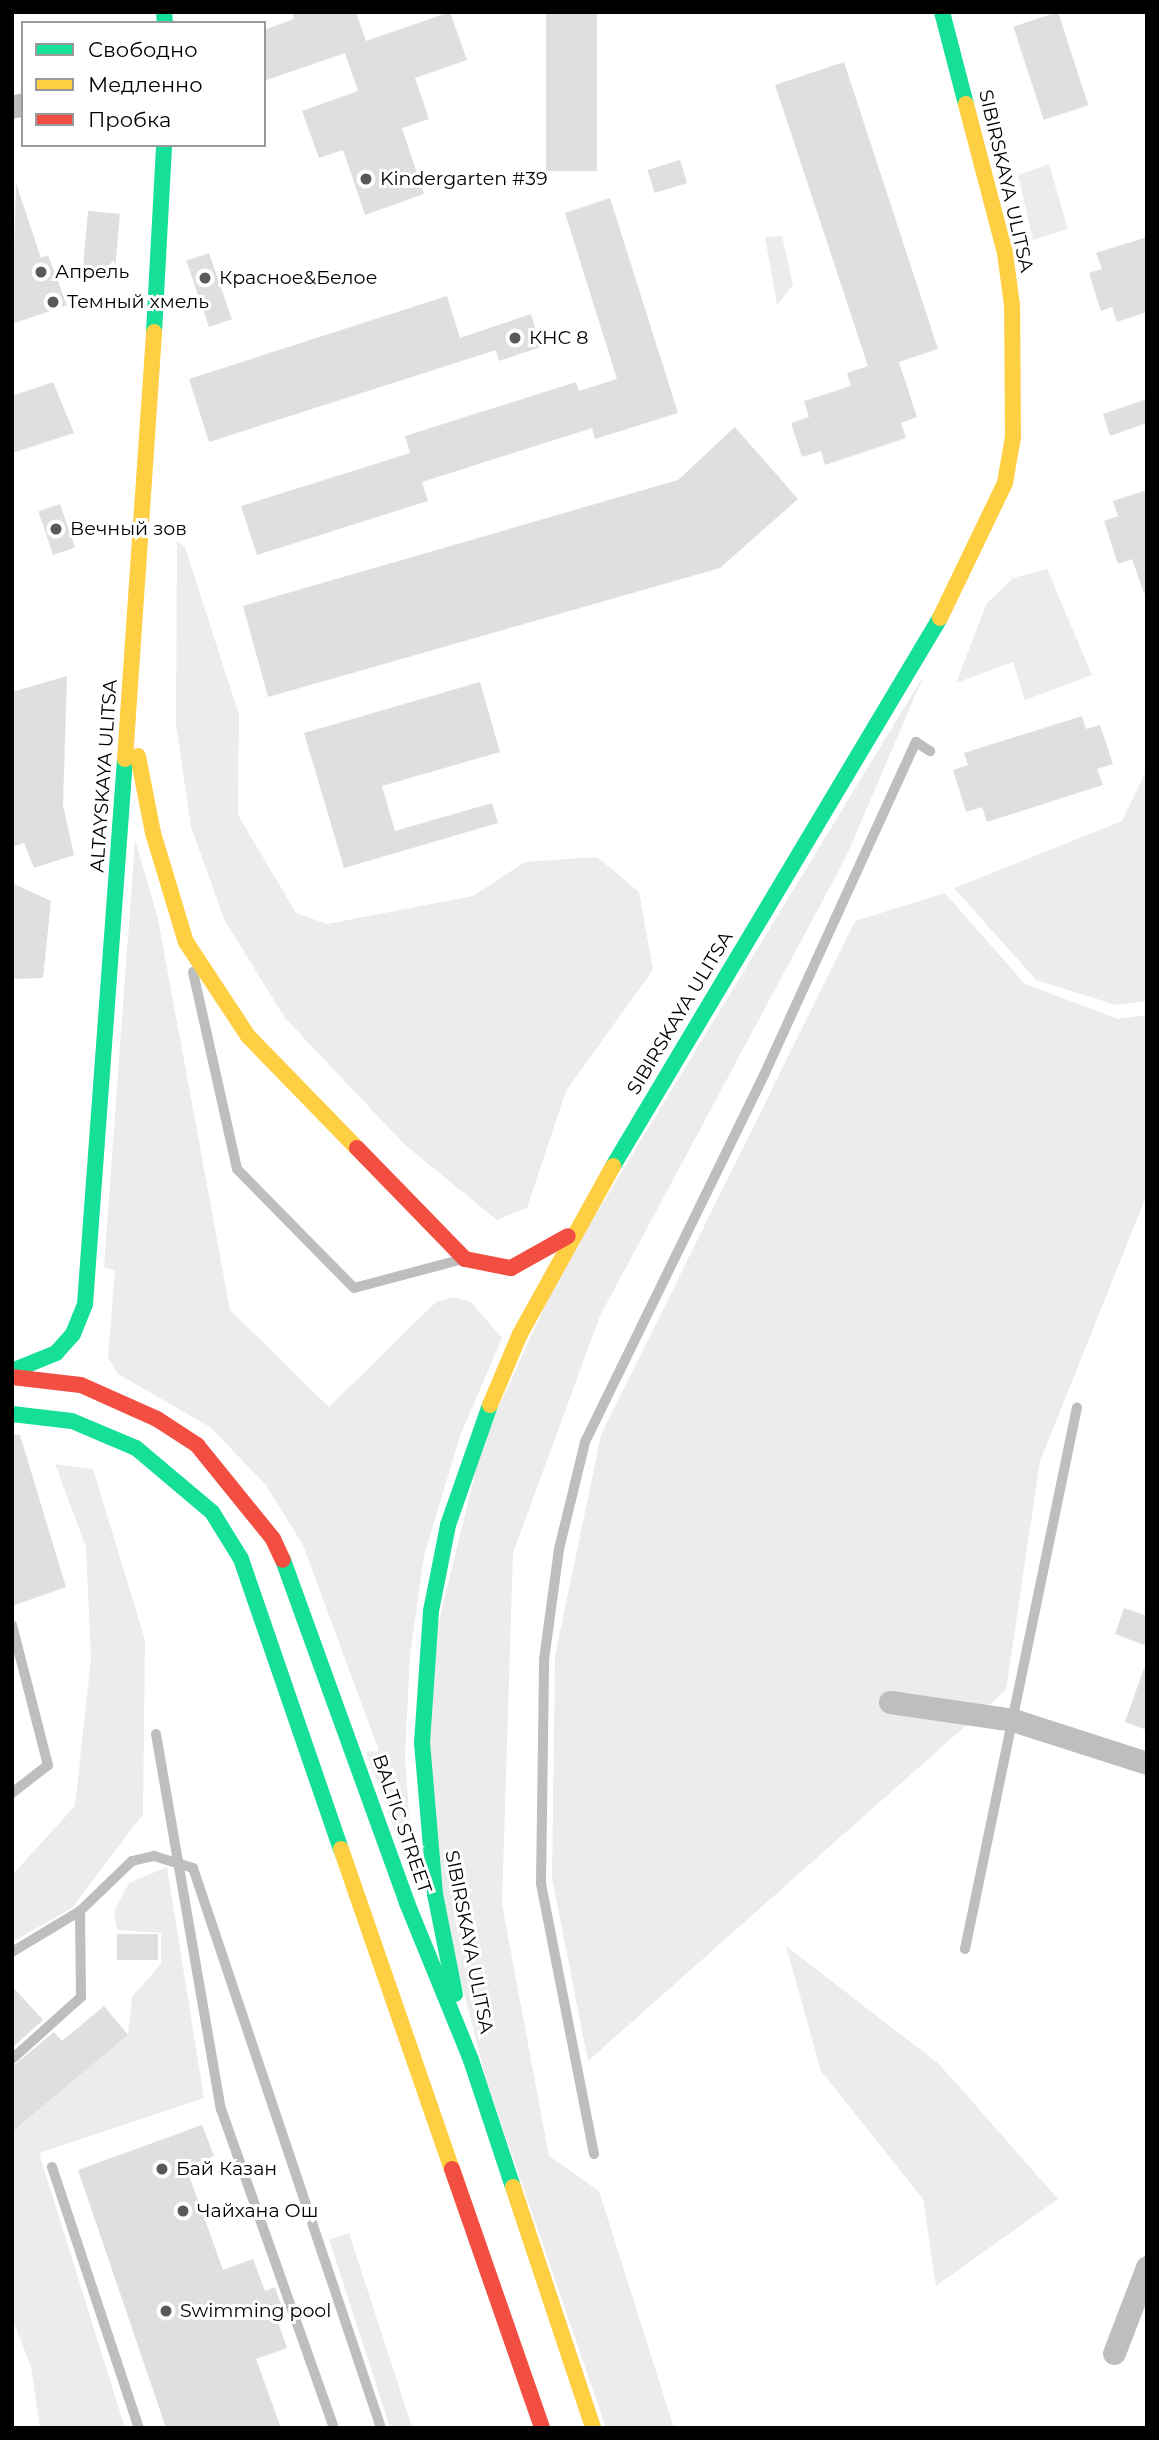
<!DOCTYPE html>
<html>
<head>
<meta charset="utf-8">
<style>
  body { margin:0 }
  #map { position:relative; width:1159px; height:2440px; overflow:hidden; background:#fff; font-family:Montserrat,sans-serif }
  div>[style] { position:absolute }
  .green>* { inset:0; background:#ececec; transform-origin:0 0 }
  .building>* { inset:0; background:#dfdfdf; transform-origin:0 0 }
  .lane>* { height:10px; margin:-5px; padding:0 5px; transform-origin:5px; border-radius:5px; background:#bebebe }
  .street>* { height:23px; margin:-11.5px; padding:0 11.5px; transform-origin:11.5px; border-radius:11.5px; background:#bebebe }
  .fast>* { height:16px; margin:-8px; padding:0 8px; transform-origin:8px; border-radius:8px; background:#16e098 }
  .slow>* { height:16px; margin:-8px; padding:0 8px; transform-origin:8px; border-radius:8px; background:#ffcf43 }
  .jam>* { height:16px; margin:-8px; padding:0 8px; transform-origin:8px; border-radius:8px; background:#f24e42 }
  .dots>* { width:19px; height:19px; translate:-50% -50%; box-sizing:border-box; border:4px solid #fff; border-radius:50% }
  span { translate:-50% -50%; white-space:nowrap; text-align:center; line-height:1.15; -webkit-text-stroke:6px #fff; paint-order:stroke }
  .poi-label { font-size:19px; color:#000 }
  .left { translate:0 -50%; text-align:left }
  .street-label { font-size:19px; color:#000 }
  .frame { position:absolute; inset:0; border:14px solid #000; pointer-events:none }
  .legend { position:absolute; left:21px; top:21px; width:245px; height:126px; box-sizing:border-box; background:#fff; border:2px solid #999; margin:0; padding:9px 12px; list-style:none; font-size:21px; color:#000 }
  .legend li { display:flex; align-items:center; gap:14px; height:35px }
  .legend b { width:35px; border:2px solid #999 }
</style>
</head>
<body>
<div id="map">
  <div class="green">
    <div style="clip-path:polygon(1049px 164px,1068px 229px,1033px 240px,1018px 175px)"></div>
    <div style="clip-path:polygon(782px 236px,793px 285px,777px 305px,765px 237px)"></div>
    <div style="clip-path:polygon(177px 541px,185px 547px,239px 715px,238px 815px,296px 913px,327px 924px,473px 896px,525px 862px,597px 857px,639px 892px,653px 970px,566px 1091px,527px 1208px,497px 1220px,405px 1145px,285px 1018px,225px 921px,191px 827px,176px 724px)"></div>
    <div style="clip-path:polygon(1047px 569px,1092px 675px,1025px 700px,1013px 662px,956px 683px,987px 603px,1013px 578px)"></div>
    <div style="clip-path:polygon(924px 675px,846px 857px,600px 1316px,513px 1553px,502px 1904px,549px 2156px,599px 2191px,674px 2428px,606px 2428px,486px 2079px,442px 1906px,427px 1755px,435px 1637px,483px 1441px,559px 1275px)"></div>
    <div style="clip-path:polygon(1147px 769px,1147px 1001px,1116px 1005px,1036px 980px,954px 888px,1122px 821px)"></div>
    <div style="clip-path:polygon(135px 840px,158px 919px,230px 1310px,329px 1407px,436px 1302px,453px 1297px,471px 1302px,502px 1338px,460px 1436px,424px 1556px,410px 1655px,405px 1757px,414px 1884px,366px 1752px,379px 1751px,303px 1545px,266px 1485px,210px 1427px,118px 1374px,108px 1357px,115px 1271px,104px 1267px)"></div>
    <div style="clip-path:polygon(945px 893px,1025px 984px,1118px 1019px,1147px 1015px,1147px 1194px,1040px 1461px,1006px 1690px,588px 2061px,552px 1878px,555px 1656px,601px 1435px,855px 921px)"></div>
    <div style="clip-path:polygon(55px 1464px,93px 1469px,145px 1640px,143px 1814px,72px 1908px,12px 1942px,12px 1875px,75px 1806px,91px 1659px,86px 1547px)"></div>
    <div style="clip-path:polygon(167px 1867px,204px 2098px,39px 2153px,125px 2428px,40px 2428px,31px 2367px,12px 2318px,12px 2126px,16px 2129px,128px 2035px,132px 1997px,161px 1964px,161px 1933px,117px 1930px,114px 1912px,129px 1883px)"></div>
    <div style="clip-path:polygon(786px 1946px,939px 2064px,1058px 2199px,936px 2286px,923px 2199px,821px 2071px)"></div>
    <div style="left:349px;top:2233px;width:205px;height:21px;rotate:72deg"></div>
  </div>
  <div class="building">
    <div style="clip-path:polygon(292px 12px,356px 12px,366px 41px,450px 12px,467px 60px,415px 78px,429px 119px,402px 128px,424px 194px,365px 215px,343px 150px,319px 158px,302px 111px,358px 91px,345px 53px,264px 81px,264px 30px,294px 19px)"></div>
    <div style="left:546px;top:12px;width:51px;height:159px"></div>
    <div style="left:1058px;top:12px;width:98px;height:47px;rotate:72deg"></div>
    <div style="clip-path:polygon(844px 62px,938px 349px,899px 362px,917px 417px,901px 423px,906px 438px,825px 465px,821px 451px,802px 457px,791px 423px,809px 417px,804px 401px,851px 386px,847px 373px,868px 366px,775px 85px)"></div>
    <div style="left:680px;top:160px;width:24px;height:34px;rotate:73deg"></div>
    <div style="clip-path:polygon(16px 183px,41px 258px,48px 255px,67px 305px,12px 324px)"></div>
    <div style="clip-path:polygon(610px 198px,678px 413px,595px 439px,592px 428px,422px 482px,428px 501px,257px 555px,241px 506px,410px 453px,405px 436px,576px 382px,579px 391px,617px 379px,565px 213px)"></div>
    <div style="left:88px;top:211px;width:32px;height:64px;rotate:5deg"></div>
    <div style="clip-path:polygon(1147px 237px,1147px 312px,1117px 322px,1112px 307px,1101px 311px,1089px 273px,1102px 269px,1096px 253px)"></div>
    <div style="left:209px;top:253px;width:70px;height:24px;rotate:71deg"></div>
    <div style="clip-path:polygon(447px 296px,460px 338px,531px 314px,541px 347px,499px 361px,496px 350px,209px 442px,189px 379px)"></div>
    <div style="clip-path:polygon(53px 382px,74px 433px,12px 453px,12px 396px)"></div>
    <div style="clip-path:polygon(1147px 399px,1147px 423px,1110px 436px,1103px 414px)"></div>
    <div style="clip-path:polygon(735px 427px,798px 499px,720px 568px,268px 697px,243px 606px,678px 480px)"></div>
    <div style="clip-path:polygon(1147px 490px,1147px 593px,1144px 593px,1132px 559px,1118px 564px,1104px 521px,1118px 516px,1113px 501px)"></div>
    <div style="left:60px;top:504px;width:46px;height:23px;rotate:71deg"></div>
    <div style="clip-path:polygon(67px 676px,63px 805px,74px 855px,34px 868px,24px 843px,12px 847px,12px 692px)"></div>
    <div style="clip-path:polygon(480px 682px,500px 752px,382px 786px,395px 831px,492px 803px,498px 823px,344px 868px,304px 733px)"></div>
    <div style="clip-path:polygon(1082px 716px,1086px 729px,1100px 725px,1113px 764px,1097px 769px,1103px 785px,987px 822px,982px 807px,966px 812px,953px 770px,968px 765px,964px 753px)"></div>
    <div style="clip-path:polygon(12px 883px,51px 901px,43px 978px,12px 979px)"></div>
    <div style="clip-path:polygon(12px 1434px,20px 1435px,66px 1587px,12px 1606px)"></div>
    <div style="clip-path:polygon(1124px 1608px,1147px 1616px,1147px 1646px,1115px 1634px)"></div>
    <div style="clip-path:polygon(1144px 1668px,1147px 1669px,1147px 1730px,1125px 1722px)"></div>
    <div style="left:117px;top:1934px;width:41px;height:26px"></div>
    <div style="clip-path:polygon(12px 1986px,43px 2020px,12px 2048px)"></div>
    <div style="clip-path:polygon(104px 2006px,128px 2035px,12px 2132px,12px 2067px,54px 2032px,62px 2041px)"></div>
    <div style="clip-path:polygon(202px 2125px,214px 2156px,186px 2167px,223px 2270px,253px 2259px,265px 2291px,275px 2287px,284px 2313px,276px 2316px,287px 2348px,256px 2359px,281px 2428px,166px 2428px,78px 2170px)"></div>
  </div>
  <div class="lane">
    <div style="left:193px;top:972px;width:202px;rotate:77.4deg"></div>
    <div style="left:237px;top:1169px;width:167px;rotate:45.5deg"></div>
    <div style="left:354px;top:1288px;width:109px;rotate:-14.9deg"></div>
    <div style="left:12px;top:1625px;width:145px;rotate:75.6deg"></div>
    <div style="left:48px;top:1765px;width:46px;rotate:142.1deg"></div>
    <div style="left:156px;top:1734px;width:381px;rotate:80.2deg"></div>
    <div style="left:221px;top:2109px;width:338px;rotate:70.5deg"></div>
    <div style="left:965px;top:1949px;width:553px;rotate:-78.32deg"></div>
    <div style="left:12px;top:1952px;width:79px;rotate:-31.1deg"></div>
    <div style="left:12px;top:2059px;width:93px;rotate:-41.9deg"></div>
    <div style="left:81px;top:1997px;width:86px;rotate:-90.7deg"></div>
    <div style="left:80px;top:1911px;width:72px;rotate:-43.9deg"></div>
    <div style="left:132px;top:1861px;width:23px;rotate:-13deg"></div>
    <div style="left:154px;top:1856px;width:41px;rotate:17.1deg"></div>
    <div style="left:193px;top:1868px;width:591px;rotate:71.44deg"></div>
    <div style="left:594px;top:2154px;width:276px;rotate:-101.1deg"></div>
    <div style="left:541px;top:1883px;width:223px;rotate:-89.2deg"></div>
    <div style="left:544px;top:1660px;width:112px;rotate:-82.3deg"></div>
    <div style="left:559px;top:1549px;width:110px;rotate:-76.3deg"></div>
    <div style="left:585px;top:1442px;width:408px;rotate:-64deg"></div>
    <div style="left:764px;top:1075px;width:366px;rotate:-65.5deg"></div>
    <div style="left:916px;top:742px;width:17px;rotate:33deg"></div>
    <div style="left:52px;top:2167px;width:275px;rotate:71.6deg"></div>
  </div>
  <div class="street">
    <div style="left:12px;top:107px;width:11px;rotate:-15deg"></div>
    <div style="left:890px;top:1702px;width:124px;rotate:8.3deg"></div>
    <div style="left:1013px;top:1720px;width:141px;rotate:17.8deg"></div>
    <div style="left:1114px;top:2353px;width:92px;rotate:-69deg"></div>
  </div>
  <div class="fast">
    <div style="left:164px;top:12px;width:11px;rotate:85deg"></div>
    <div style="left:942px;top:12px;width:95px;rotate:75.4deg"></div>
    <div style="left:154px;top:332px;width:187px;rotate:-86.9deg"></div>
    <div style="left:613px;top:1166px;width:638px;rotate:-59.17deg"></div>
    <div style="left:12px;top:1371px;width:48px;rotate:-22.2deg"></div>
    <div style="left:56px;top:1353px;width:25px;rotate:-48deg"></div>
    <div style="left:73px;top:1334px;width:32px;rotate:-68deg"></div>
    <div style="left:85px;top:1304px;width:546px;rotate:-85.8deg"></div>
    <div style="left:12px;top:1414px;width:60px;rotate:6.7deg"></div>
    <div style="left:72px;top:1421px;width:69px;rotate:22.9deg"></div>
    <div style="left:136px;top:1448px;width:99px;rotate:40.1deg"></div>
    <div style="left:212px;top:1512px;width:55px;rotate:58.3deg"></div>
    <div style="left:241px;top:1559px;width:307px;rotate:71deg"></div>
    <div style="left:283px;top:1560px;width:365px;rotate:70.1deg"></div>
    <div style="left:407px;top:1903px;width:170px;rotate:67.8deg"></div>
    <div style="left:471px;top:2060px;width:134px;rotate:71.7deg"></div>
    <div style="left:455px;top:1994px;width:102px;rotate:-101.3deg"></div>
    <div style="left:435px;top:1894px;width:152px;rotate:-94.9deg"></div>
    <div style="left:422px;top:1743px;width:132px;rotate:-86.1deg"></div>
    <div style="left:431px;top:1611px;width:88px;rotate:-78.8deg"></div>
    <div style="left:448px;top:1525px;width:127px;rotate:-70.7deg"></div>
  </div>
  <div class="slow">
    <div style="left:940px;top:618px;width:150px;rotate:-64.3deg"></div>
    <div style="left:1005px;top:483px;width:47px;rotate:-80.1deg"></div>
    <div style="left:1013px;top:437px;width:132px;rotate:-90.4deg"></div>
    <div style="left:1012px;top:305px;width:52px;rotate:-97.7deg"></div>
    <div style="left:1005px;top:253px;width:154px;rotate:-104.7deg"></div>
    <div style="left:138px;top:756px;width:78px;rotate:79deg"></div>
    <div style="left:153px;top:833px;width:114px;rotate:73.2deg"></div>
    <div style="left:186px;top:942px;width:113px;rotate:56.6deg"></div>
    <div style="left:248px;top:1036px;width:156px;rotate:45.8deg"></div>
    <div style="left:125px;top:759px;width:428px;rotate:-86.1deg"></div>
    <div style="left:490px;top:1405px;width:77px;rotate:-67.1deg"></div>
    <div style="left:520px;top:1334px;width:192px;rotate:-61deg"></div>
    <div style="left:341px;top:1849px;width:339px;rotate:70.9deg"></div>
    <div style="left:513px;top:2187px;width:254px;rotate:71.6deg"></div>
  </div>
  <div class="jam">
    <div style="left:357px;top:1148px;width:155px;rotate:45.8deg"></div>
    <div style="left:465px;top:1259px;width:47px;rotate:11.1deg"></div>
    <div style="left:511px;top:1268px;width:65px;rotate:-29.3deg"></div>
    <div style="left:12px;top:1377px;width:69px;rotate:6.6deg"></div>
    <div style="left:81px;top:1385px;width:83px;rotate:24.1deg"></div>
    <div style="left:157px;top:1419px;width:48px;rotate:33deg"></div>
    <div style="left:197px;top:1445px;width:121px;rotate:51deg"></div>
    <div style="left:273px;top:1539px;width:23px;rotate:65deg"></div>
    <div style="left:452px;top:2169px;width:274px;rotate:70.8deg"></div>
  </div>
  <div class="dots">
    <div style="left:366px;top:179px;background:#595959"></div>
    <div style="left:41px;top:272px;background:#595959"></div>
    <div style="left:205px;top:278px;background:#595959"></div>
    <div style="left:53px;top:302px;background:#595959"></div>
    <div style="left:515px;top:338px;background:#595959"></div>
    <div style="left:56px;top:529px;background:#595959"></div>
    <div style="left:162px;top:2169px;background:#595959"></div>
    <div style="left:183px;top:2211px;background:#595959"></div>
    <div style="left:166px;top:2311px;background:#595959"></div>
  </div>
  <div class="poi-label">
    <span class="left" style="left:380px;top:179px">Kindergarten #39</span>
    <span class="left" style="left:55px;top:272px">Апрель</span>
    <span class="left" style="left:219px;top:278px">Красное&amp;Белое</span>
    <span class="left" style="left:67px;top:302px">Темный хмель</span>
    <span class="left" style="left:529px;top:338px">КНС 8</span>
    <span class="left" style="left:70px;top:529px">Вечный зов</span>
    <span class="left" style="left:176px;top:2169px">Бай Казан</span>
    <span class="left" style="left:197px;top:2211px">Чайхана Ош</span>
    <span class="left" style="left:180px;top:2311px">Swimming pool</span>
  </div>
  <div class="street-label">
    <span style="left:1006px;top:181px;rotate:77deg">SIBIRSKAYA ULITSA</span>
    <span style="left:104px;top:776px;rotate:-86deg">ALTAYSKAYA ULITSA</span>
    <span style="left:680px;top:1013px;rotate:-59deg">SIBIRSKAYA ULITSA</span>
    <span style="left:402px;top:1824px;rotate:71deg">BALTIC STREET</span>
    <span style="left:469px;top:1942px;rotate:79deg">SIBIRSKAYA ULITSA</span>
  </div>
  <div class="frame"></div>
  <ul class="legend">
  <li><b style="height:9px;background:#16e098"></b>Свободно</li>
  <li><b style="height:9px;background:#ffcf43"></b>Медленно</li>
  <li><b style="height:9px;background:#f24e42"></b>Пробка</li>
  </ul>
</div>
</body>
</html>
